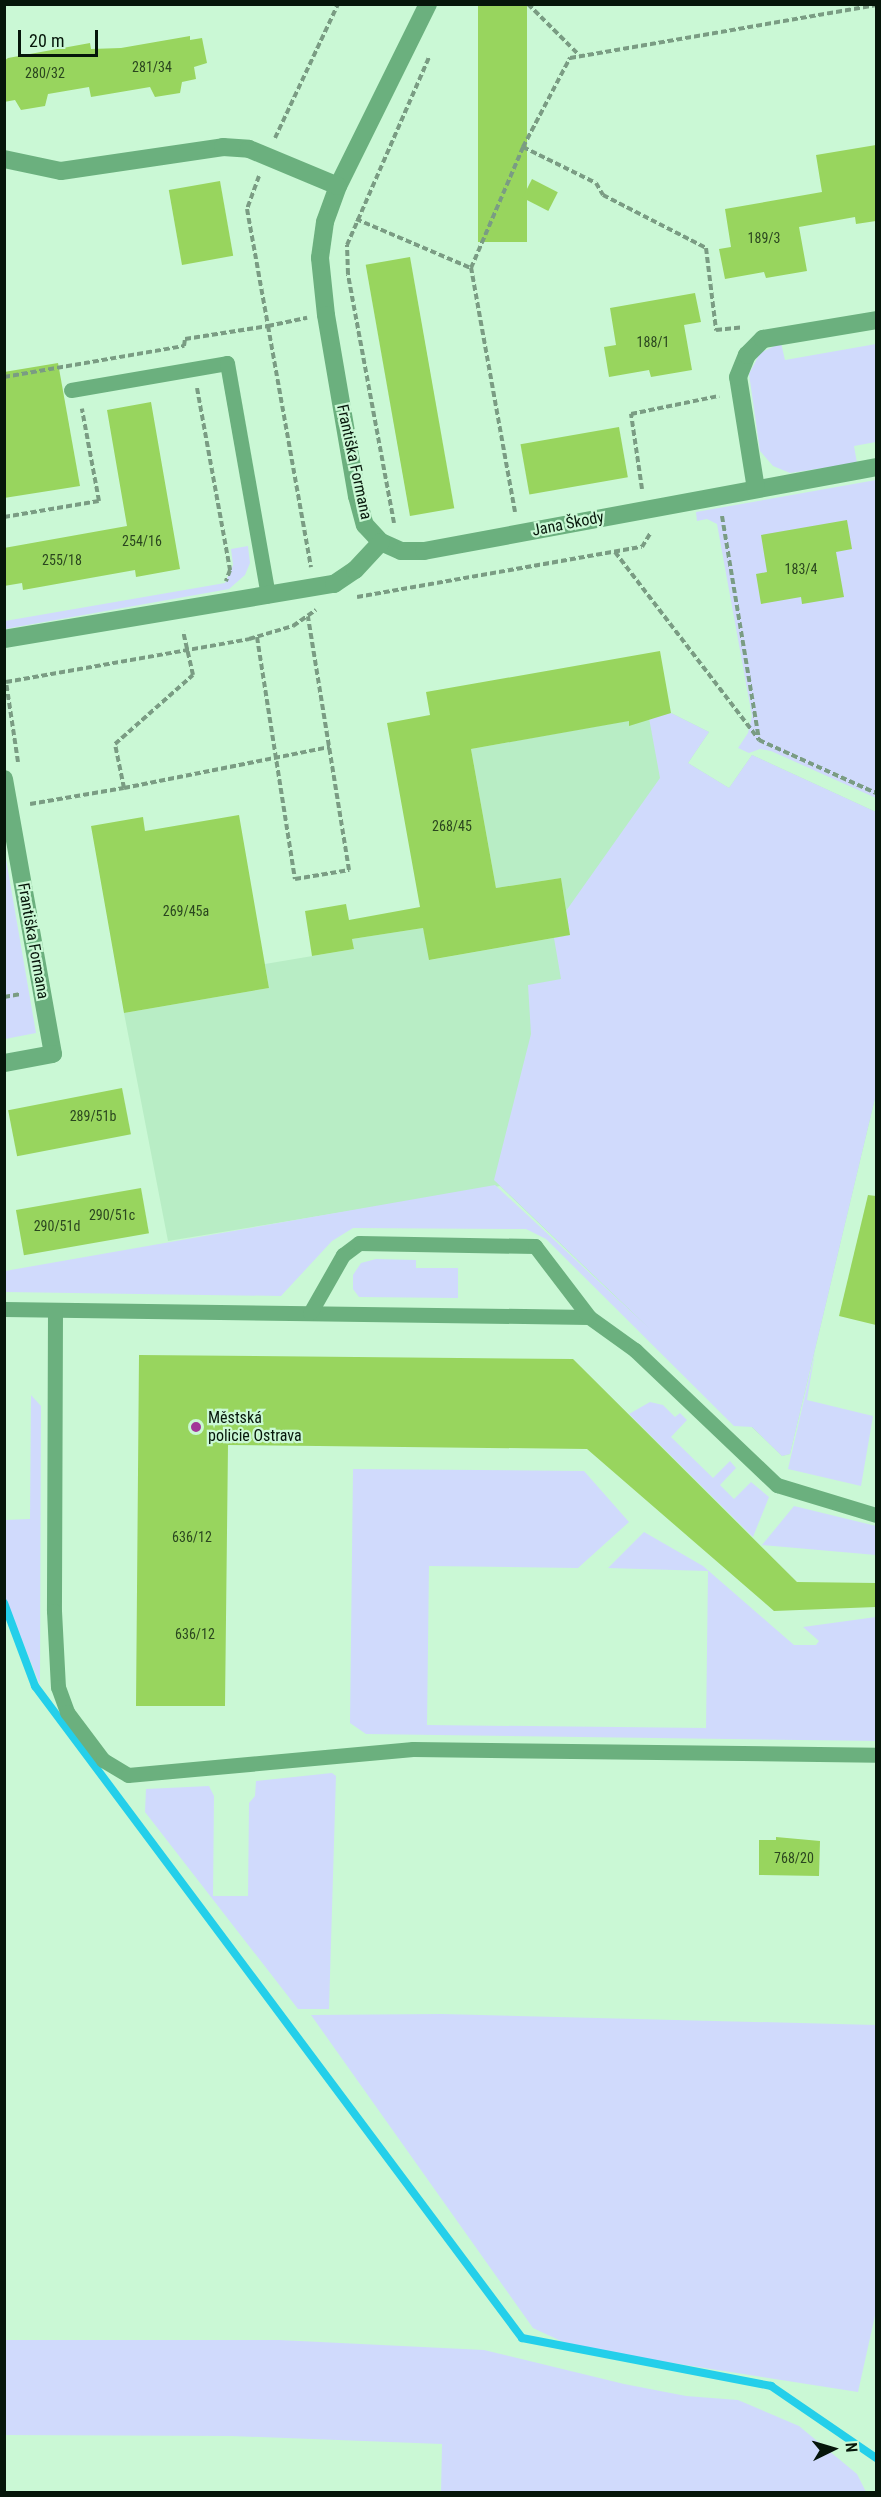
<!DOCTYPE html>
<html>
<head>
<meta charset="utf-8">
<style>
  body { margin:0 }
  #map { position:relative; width:881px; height:2497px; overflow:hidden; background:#caf8d5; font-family:"Roboto Condensed",sans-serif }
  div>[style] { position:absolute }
  .built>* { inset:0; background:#b8edc5 }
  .green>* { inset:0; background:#d0dafc }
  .stream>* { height:8px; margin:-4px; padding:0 4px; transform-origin:4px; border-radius:4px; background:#24cfea }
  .building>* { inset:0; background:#98d55e; transform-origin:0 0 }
  .path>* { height:4px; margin-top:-2px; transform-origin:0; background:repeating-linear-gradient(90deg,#7a9c83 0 6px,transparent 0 9px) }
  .service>* { height:15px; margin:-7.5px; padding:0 7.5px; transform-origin:7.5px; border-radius:7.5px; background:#6bb07e }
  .minor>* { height:18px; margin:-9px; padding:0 9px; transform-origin:9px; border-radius:9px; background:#6bb07e }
  .dots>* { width:16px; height:16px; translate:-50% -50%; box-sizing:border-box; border:3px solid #caf8d5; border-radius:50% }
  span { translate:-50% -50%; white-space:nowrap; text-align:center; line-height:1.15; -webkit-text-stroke:4.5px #caf8d5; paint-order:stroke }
  .number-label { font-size:14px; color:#2a461f }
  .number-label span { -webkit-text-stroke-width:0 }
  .street-label { font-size:16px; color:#06160a }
  .poi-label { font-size:16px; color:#06160a }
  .left { translate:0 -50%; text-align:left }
  .frame { position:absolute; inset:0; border:6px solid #06160a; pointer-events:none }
  .north { position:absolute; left:803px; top:2419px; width:60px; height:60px; -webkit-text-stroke:4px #caf8d5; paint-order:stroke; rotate:85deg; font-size:16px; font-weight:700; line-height:24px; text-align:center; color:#06160a }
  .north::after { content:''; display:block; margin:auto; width:21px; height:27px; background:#06160a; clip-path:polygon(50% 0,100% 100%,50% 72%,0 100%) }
  .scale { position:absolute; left:18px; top:30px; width:80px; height:27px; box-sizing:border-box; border:3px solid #06160a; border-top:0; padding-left:8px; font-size:18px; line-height:21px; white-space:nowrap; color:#06160a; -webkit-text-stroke:4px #caf8d5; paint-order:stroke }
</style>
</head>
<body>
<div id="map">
  <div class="built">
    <div style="clip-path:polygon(671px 713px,709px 732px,688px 763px,729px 788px,752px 755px,876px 812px,876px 1094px,790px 1454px,782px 1456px,500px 1186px,168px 1241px,124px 1013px,269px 988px,265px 964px,354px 949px,352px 939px,423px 928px,430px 960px,570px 935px,561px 878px,496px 888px,471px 749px)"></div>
  </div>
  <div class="green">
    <div style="clip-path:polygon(781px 343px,785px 360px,876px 344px,876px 442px,854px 446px,857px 463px,790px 473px,773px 466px,760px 451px,749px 374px,760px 353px)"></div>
    <div style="clip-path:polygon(876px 480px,876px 798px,771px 751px,760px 749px,749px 753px,738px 748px,748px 733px,752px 716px,717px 524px,707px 519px,697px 521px,696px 512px)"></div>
    <div style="clip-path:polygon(248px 546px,250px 563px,245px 575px,229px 589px,5px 629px,5px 621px,225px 583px,233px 565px,231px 549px)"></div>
    <div style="clip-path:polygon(671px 713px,709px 732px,688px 763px,729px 788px,752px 755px,876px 812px,876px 1094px,790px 1454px,782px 1456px,752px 1427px,734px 1426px,546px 1239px,526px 1229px,353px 1228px,332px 1241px,281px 1296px,5px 1292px,5px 1271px,495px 1185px,650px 1329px,494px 1180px,531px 1034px,528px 985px,561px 979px,554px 938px,570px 935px,566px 911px,660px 778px,649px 718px)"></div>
    <div style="clip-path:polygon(5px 853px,36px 1033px,5px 1039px)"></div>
    <div style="clip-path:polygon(376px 1259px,416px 1260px,416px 1268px,458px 1268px,458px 1298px,359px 1297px,353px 1289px,353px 1275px,361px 1263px)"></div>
    <div style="clip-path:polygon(815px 1352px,807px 1400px,873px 1416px,861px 1486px,788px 1469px)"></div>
    <div style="clip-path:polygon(31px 1395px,41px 1406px,40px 1685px,4px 1596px,5px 1520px,30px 1519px)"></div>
    <div style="clip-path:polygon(650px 1402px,663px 1405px,675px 1417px,680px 1413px,687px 1420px,671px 1437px,713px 1478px,730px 1461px,736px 1468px,720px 1485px,734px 1499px,751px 1482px,769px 1497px,753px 1537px,629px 1414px)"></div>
    <div style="clip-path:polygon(353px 1469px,584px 1471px,629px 1522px,578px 1568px,429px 1566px,427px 1725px,706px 1728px,708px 1571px,608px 1568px,644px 1532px,703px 1566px,794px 1645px,816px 1645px,819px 1641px,803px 1627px,876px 1617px,876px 1741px,366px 1734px,350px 1723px)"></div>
    <div style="clip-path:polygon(794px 1506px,876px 1526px,876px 1555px,762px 1545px)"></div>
    <div style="clip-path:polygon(332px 1773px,336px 1776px,329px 2009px,298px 2009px,145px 1812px,146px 1789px,209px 1786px,214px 1796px,213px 1896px,248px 1896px,249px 1803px,255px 1796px,256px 1781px)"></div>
    <div style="clip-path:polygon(442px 2014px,876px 2025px,876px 2311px,858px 2392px,576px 2348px,533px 2328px,311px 2015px)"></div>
    <div style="clip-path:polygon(4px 2340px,279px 2340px,484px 2350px,624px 2384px,686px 2396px,738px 2400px,799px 2426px,857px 2474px,866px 2492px,441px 2492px,442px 2444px,232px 2436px,5px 2435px)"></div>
  </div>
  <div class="stream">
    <div style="left:4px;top:1603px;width:89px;rotate:69.5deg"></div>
    <div style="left:35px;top:1686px;width:814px;rotate:53.24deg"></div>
    <div style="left:522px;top:2338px;width:254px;rotate:10.9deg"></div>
    <div style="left:771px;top:2386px;width:127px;rotate:34.4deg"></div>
  </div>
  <div class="building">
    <div style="left:478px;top:4px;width:49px;height:238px"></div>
    <div style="clip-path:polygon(190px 36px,190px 40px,202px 38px,207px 63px,194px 67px,196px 79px,182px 82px,180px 93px,155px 97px,150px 87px,91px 97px,89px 87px,48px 94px,45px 106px,21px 110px,15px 100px,4px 102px,4px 61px,8px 58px,90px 43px,91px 49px,121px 48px)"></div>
    <div style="clip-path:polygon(876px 145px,876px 221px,856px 224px,855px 217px,799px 227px,807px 271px,766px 278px,764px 272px,725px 279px,719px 249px,731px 247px,725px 209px,822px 192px,816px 155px)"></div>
    <div style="left:532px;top:179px;width:29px;height:21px;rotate:27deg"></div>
    <div style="left:220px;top:181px;width:76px;height:52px;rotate:80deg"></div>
    <div style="left:410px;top:257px;width:255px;height:45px;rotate:80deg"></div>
    <div style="clip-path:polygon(695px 293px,701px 322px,684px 325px,692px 370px,651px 377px,649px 370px,609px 377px,604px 347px,616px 345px,610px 308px)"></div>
    <div style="clip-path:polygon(58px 363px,80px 486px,4px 498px,4px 372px)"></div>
    <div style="clip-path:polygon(151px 402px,180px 569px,136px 577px,135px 570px,23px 590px,22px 583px,4px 586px,4px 548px,127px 526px,107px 410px)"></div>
    <div style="left:619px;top:427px;width:51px;height:100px;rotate:80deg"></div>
    <div style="clip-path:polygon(847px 520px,852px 549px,836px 552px,844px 597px,802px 604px,801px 597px,761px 604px,756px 574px,767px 572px,761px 535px)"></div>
    <div style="clip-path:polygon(660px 651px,671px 713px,629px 726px,629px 721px,471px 749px,496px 888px,561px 878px,570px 935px,429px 960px,423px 928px,352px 939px,354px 949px,312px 956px,305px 911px,346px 904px,349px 920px,420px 907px,387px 723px,430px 715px,426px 692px)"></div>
    <div style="clip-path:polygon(239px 815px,269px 988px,124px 1013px,91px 826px,143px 817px,145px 831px)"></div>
    <div style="left:122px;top:1088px;width:47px;height:116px;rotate:79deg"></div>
    <div style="left:141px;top:1188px;width:46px;height:127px;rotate:80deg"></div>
    <div style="clip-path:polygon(868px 1195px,876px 1196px,876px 1325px,839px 1316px)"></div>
    <div style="clip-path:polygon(139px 1355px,573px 1359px,797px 1582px,876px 1583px,876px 1607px,774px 1611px,587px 1449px,228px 1445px,225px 1706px,136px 1706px)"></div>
    <div style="clip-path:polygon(776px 1837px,820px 1841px,819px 1876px,759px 1875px,759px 1840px,776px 1840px)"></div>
  </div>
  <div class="path">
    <div style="left:528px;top:4px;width:72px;rotate:45deg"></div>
    <div style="left:275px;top:138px;width:148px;rotate:-64.8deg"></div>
    <div style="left:523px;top:147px;width:81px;rotate:26.3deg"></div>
    <div style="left:596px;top:183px;width:14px;rotate:60deg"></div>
    <div style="left:603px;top:195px;width:116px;rotate:27.2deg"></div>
    <div style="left:706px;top:248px;width:83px;rotate:83deg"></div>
    <div style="left:716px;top:330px;width:27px;rotate:-6deg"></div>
    <div style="left:259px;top:176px;width:35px;rotate:110deg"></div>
    <div style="left:247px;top:209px;width:119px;rotate:79.8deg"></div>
    <div style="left:268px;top:326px;width:40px;rotate:-12deg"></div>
    <div style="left:356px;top:219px;width:125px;rotate:23.1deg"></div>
    <div style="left:4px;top:377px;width:183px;rotate:-9.8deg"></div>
    <div style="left:184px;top:346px;width:7px;rotate:-82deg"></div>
    <div style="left:185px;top:339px;width:84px;rotate:-8.9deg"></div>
    <div style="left:268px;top:326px;width:245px;rotate:79.9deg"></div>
    <div style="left:197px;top:388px;width:185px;rotate:79.7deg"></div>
    <div style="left:230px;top:570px;width:12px;rotate:110deg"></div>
    <div style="left:642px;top:489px;width:76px;rotate:-98.3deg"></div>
    <div style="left:631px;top:414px;width:90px;rotate:-11.6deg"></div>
    <div style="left:515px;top:512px;width:248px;rotate:-100.2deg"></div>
    <div style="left:471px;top:268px;width:132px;rotate:-66.7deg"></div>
    <div style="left:523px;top:147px;width:101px;rotate:-62.2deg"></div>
    <div style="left:570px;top:58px;width:311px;rotate:-9.8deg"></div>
    <div style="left:722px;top:516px;width:227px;rotate:80.6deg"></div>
    <div style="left:759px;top:740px;width:128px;rotate:24.4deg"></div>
    <div style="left:4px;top:517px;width:96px;rotate:-9.6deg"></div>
    <div style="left:99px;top:501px;width:94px;rotate:-100.5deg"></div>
    <div style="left:394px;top:523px;width:253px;rotate:-100.5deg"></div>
    <div style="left:348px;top:274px;width:29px;rotate:-92deg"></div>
    <div style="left:347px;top:245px;width:205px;rotate:-66.4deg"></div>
    <div style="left:615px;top:552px;width:237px;rotate:52.5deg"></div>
    <div style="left:357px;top:597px;width:289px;rotate:-10deg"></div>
    <div style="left:642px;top:547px;width:17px;rotate:-59deg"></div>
    <div style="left:257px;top:637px;width:245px;rotate:81.1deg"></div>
    <div style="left:295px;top:879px;width:55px;rotate:-9.5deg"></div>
    <div style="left:349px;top:870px;width:257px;rotate:-99.2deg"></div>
    <div style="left:18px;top:762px;width:81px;rotate:-98.5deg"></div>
    <div style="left:6px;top:682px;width:247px;rotate:-10deg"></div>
    <div style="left:249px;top:639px;width:46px;rotate:-16.5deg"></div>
    <div style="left:293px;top:626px;width:28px;rotate:-35deg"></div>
    <div style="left:124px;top:788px;width:210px;rotate:-11.3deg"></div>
    <div style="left:30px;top:804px;width:95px;rotate:-9.7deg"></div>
    <div style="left:124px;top:788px;width:45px;rotate:-101.6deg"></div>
    <div style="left:115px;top:744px;width:104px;rotate:-41.5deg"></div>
    <div style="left:193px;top:675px;width:45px;rotate:-102.8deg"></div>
    <div style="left:4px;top:997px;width:17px;rotate:-10deg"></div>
  </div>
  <div class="service">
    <div style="left:71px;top:390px;width:158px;rotate:-9.8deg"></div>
    <div style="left:227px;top:363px;width:236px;rotate:80deg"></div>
    <div style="left:4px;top:1309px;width:585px;rotate:0.78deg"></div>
    <div style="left:589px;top:1317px;width:57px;rotate:35.7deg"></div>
    <div style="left:635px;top:1350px;width:196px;rotate:43.6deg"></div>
    <div style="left:777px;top:1485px;width:103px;rotate:16.9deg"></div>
    <div style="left:55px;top:1310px;width:301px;rotate:90.2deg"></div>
    <div style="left:54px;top:1611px;width:76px;rotate:87deg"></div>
    <div style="left:58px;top:1687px;width:27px;rotate:70deg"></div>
    <div style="left:67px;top:1712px;width:60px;rotate:53.1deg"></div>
    <div style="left:103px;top:1760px;width:29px;rotate:31deg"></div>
    <div style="left:128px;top:1775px;width:286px;rotate:-5.2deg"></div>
    <div style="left:413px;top:1749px;width:463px;rotate:0.7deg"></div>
    <div style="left:310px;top:1313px;width:67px;rotate:-60.4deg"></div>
    <div style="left:343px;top:1255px;width:20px;rotate:-37deg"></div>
    <div style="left:359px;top:1243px;width:176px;rotate:1deg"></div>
    <div style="left:535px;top:1246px;width:89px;rotate:52.7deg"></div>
  </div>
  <div class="minor">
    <div style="left:428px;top:4px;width:203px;rotate:116.3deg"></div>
    <div style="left:338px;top:186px;width:38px;rotate:110deg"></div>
    <div style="left:325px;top:222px;width:36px;rotate:98deg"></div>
    <div style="left:320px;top:258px;width:57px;rotate:84deg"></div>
    <div style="left:326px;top:315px;width:184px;rotate:80.3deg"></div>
    <div style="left:357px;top:496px;width:30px;rotate:75deg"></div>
    <div style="left:365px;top:525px;width:23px;rotate:47deg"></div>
    <div style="left:381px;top:542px;width:22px;rotate:24deg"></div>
    <div style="left:401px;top:551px;width:23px"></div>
    <div style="left:424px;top:551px;width:460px;rotate:-10.5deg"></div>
    <div style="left:4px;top:159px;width:58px;rotate:11.9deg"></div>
    <div style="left:61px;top:171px;width:164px;rotate:-8.4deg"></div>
    <div style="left:223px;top:147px;width:26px;rotate:4deg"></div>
    <div style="left:249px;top:149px;width:96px;rotate:22.6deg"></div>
    <div style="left:756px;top:489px;width:113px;rotate:-99.1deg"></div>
    <div style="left:738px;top:377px;width:24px;rotate:-68deg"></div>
    <div style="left:747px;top:355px;width:23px;rotate:-45deg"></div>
    <div style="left:763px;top:339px;width:115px;rotate:-9.5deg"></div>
    <div style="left:4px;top:639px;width:335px;rotate:-9.5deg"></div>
    <div style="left:334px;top:584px;width:25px;rotate:-34deg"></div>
    <div style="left:355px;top:570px;width:38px;rotate:-47deg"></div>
    <div style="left:4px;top:779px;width:279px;rotate:79.9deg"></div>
    <div style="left:53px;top:1054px;width:50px;rotate:169.6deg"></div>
  </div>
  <div class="dots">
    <div style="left:196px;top:1427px;background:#a23798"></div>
  </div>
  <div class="number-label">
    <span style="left:152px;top:67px">281/34</span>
    <span style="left:45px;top:73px">280/32</span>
    <span style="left:764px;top:238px">189/3</span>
    <span style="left:653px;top:342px">188/1</span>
    <span style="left:142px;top:541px">254/16</span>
    <span style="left:62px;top:560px">255/18</span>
    <span style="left:801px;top:569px">183/4</span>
    <span style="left:452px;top:826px">268/45</span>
    <span style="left:186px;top:911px">269/45a</span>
    <span style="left:93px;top:1116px">289/51b</span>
    <span style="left:112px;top:1215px">290/51c</span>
    <span style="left:57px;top:1226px">290/51d</span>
    <span style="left:192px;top:1537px">636/12</span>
    <span style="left:195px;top:1634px">636/12</span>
    <span style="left:794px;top:1858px">768/20</span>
  </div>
  <div class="street-label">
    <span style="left:354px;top:462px;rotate:78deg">Františka Formana</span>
    <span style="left:568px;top:524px;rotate:-11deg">Jana Škody</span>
    <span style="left:33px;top:941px;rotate:80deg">Františka Formana</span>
  </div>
  <div class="poi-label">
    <span class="left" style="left:208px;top:1427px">Městská<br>policie Ostrava</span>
  </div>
  <div class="frame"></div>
  <div class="north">N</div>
  <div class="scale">20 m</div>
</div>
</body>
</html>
